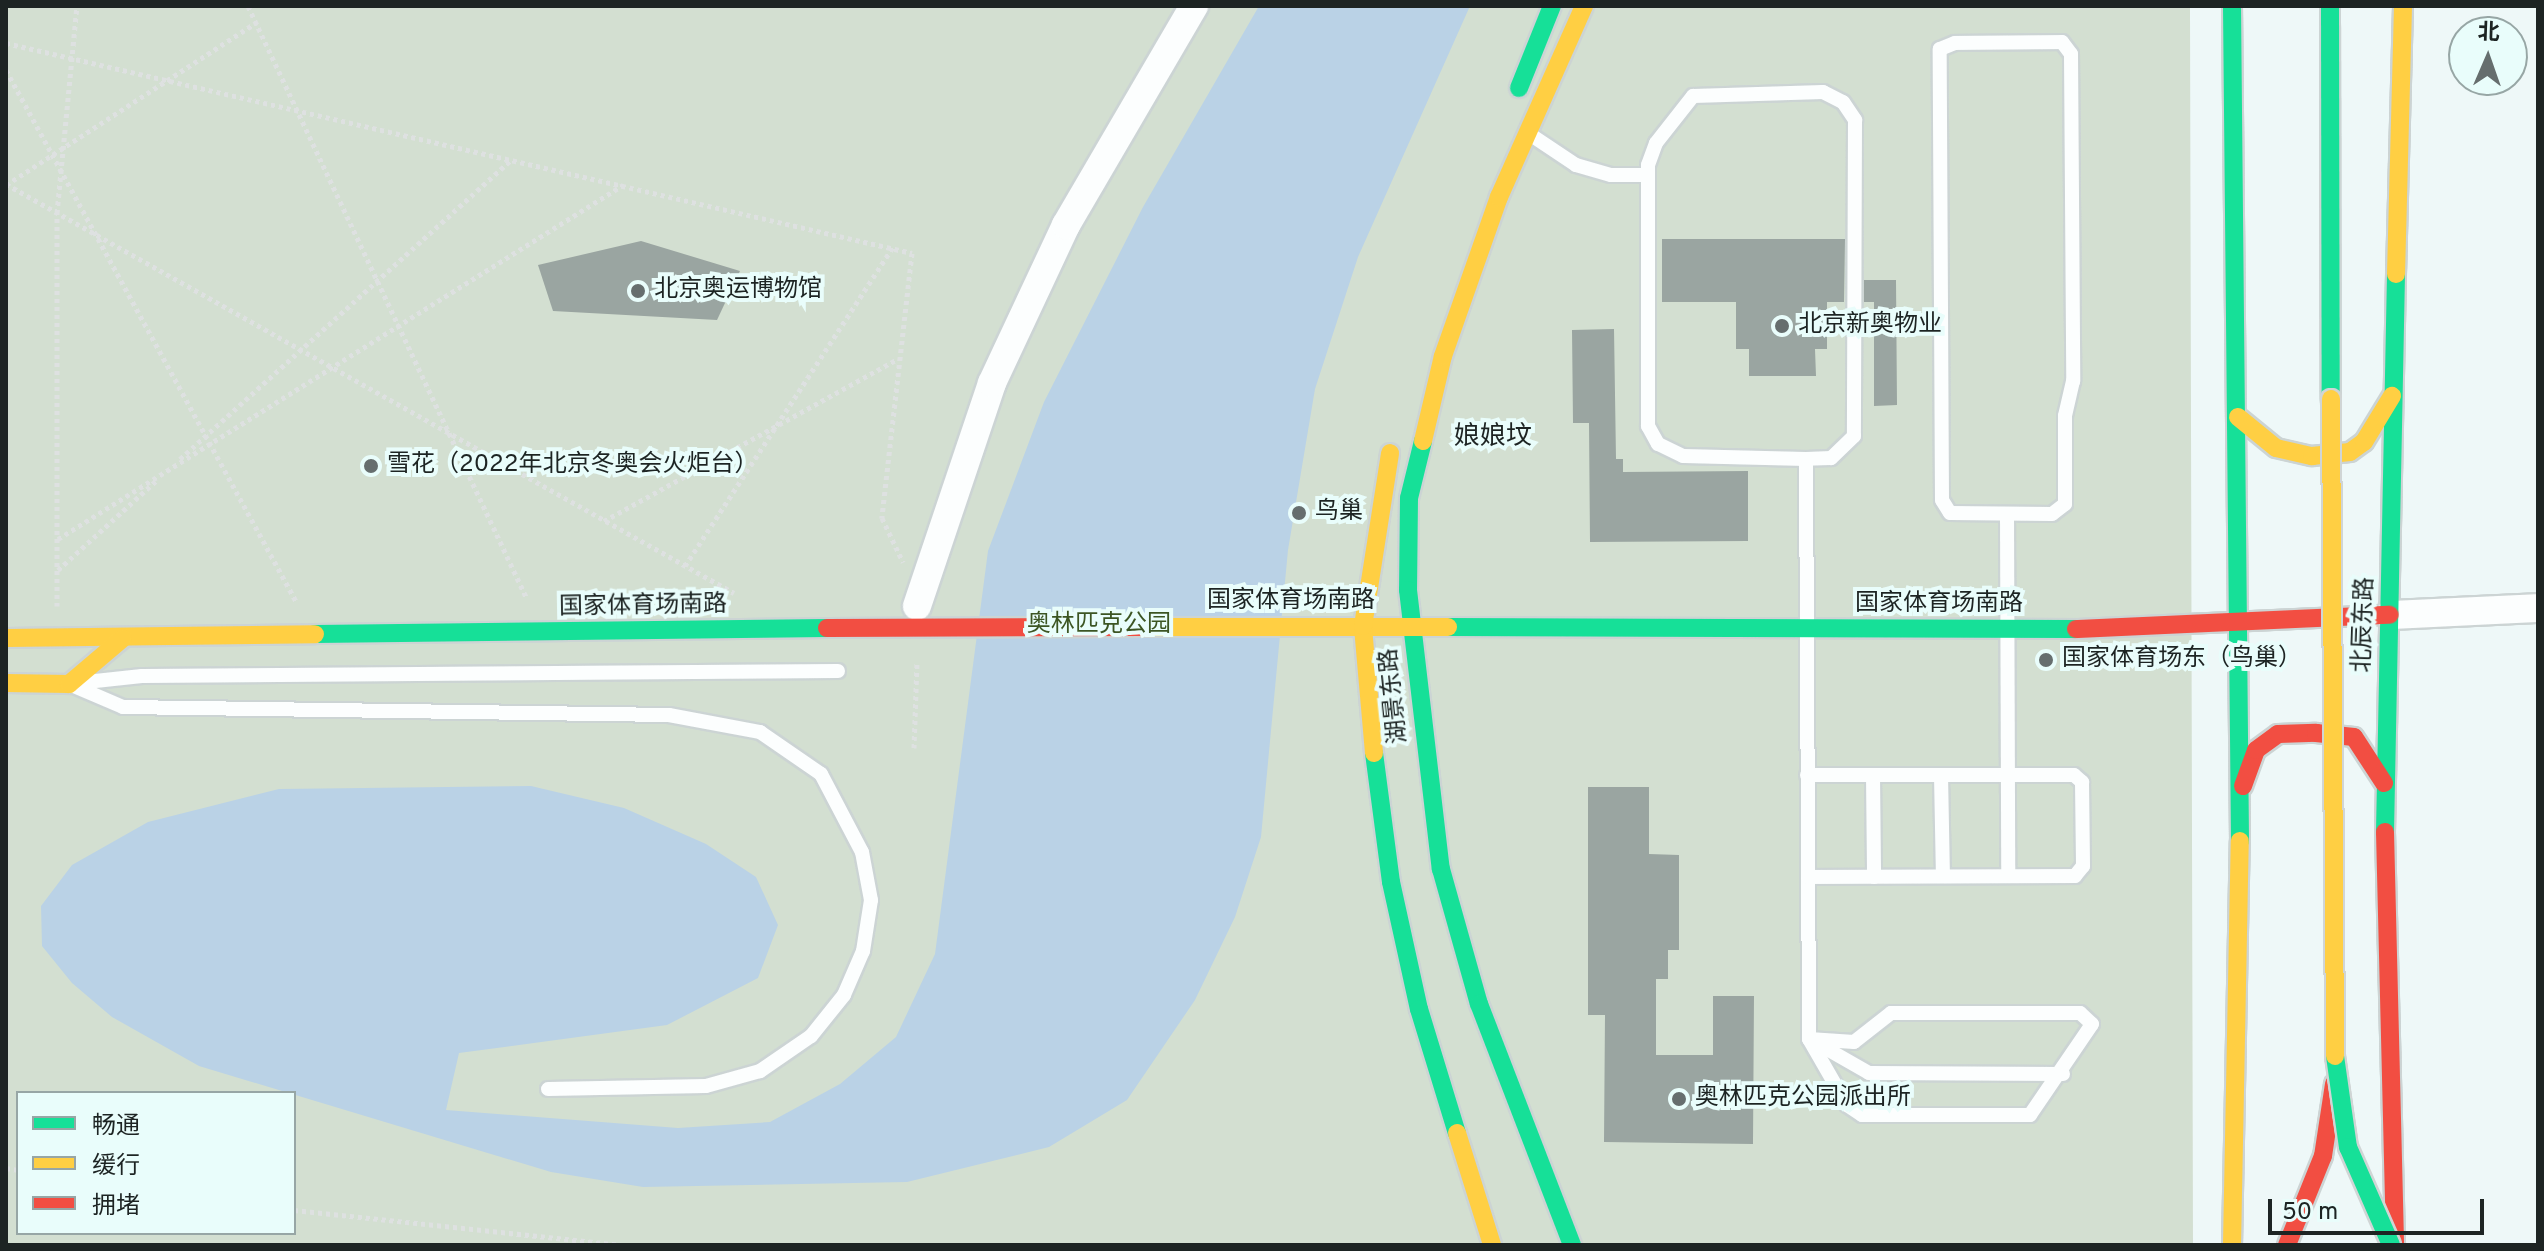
<!DOCTYPE html>
<html>
<head>
<meta charset="utf-8">
<style>
  body { margin:0 }
  #map { position:relative; width:2544px; height:1251px; overflow:hidden; background:#eef8f8; font-family:Overpass,"Noto Sans SC",sans-serif }
  div>[style] { position:absolute }
  .green>* { inset:0; background:#d3dfd1 }
  .water>* { inset:0; background:#bad2e6 }
  .building>* { inset:0; background:#9aa5a1 }
  .path>* { height:5px; margin-top:-2.5px; transform-origin:0; background:repeating-linear-gradient(90deg,#dee1e1 0 4px,transparent 0 8px) }
  .roads { filter:drop-shadow(2px 0 #ccd4d4) drop-shadow(-2px 0 #ccd4d4) drop-shadow(0 2px #ccd4d4) drop-shadow(0 -2px #ccd4d4) }
  .lane>* { height:14px; margin:-7px; padding:0 7px; transform-origin:7px; border-radius:7px; background:#fcfefe }
  .street>* { height:28px; margin:-14px; padding:0 14px; transform-origin:14px; border-radius:14px; background:#fcfefe }
  .fast>* { height:18px; margin:-9px; padding:0 9px; transform-origin:9px; border-radius:9px; background:#16e098 }
  .slow>* { height:18px; margin:-9px; padding:0 9px; transform-origin:9px; border-radius:9px; background:#ffcf43 }
  .jam>* { height:18px; margin:-9px; padding:0 9px; transform-origin:9px; border-radius:9px; background:#f24e42 }
  .bridges { filter:drop-shadow(2px 0 #d0d5d5) drop-shadow(-2px 0 #d0d5d5) drop-shadow(0 2px #d0d5d5) drop-shadow(0 -2px #d0d5d5) }
  .fast-bridge>* { height:18px; margin:-9px; padding:0 9px; transform-origin:9px; border-radius:9px; background:#16e098 }
  .slow-bridge>* { height:18px; margin:-9px; padding:0 9px; transform-origin:9px; border-radius:9px; background:#ffcf43 }
  .dots>* { width:22px; height:22px; translate:-50% -50%; box-sizing:border-box; border:4px solid #e9fdfb; border-radius:50% }
  span { translate:-50% -50%; white-space:nowrap; text-align:center; line-height:1.15; -webkit-text-stroke:8px #e9fdfb; paint-order:stroke }
  .poi-label { font-size:24px; color:#1d2423 }
  .left { translate:0 -50%; text-align:left }
  .street-label { font-size:24px; color:#1d2423 }
  .park-label { font-size:24px; color:#3c5523 }
  .neighbourhood-label { font-size:26px; color:#1d2423 }
  .frame { position:absolute; inset:0; border:8px solid #1d2423; pointer-events:none }
  .legend { position:absolute; left:16px; top:1091px; width:280px; height:144px; box-sizing:border-box; background:#e9fdfb; border:2px solid #97a6a5; margin:0; padding:10px 14px; list-style:none; font-size:24px; color:#1d2423 }
  .legend li { display:flex; align-items:center; gap:16px; height:40px }
  .legend b { width:40px; border:2px solid #97a6a5 }
  .north { position:absolute; left:2448px; top:16px; width:80px; height:80px; box-sizing:border-box; background:#e9fdfb; border:2px solid #97a6a5; border-radius:50%; rotate:2deg; font-size:22px; font-weight:700; line-height:32px; text-align:center; color:#1d2423 }
  .north::after { content:''; display:block; margin:auto; width:28px; height:36px; background:#666e6e; clip-path:polygon(50% 0,100% 100%,50% 72%,0 100%) }
  .scale { position:absolute; left:2268px; top:1199px; width:216px; height:36px; box-sizing:border-box; border:4px solid #1d2423; border-top:0; padding-left:10px; font-size:24px; line-height:28px; white-space:nowrap; color:#1d2423; -webkit-text-stroke:6px #e9fdfb; paint-order:stroke }
</style>
</head>
<body>
<div id="map">
  <div class="green">
    <div style="clip-path:polygon(evenodd,6px 6px,2190px 6px,2193px 1245px,6px 1245px,6px 6px,18px 1093px,294px 1093px,294px 1233px,18px 1233px,18px 1093px)"></div>
  </div>
  <div class="water">
    <div style="clip-path:polygon(1259px 6px,1470px 6px,1358px 257px,1315px 389px,1288px 550px,1261px 837px,1235px 917px,1195px 1000px,1127px 1100px,1049px 1147px,907px 1182px,643px 1187px,551px 1172px,199px 1066px,112px 1017px,72px 983px,42px 946px,41px 906px,72px 865px,148px 822px,279px 789px,531px 786px,624px 808px,706px 844px,756px 877px,778px 925px,758px 978px,667px 1025px,459px 1053px,446px 1110px,678px 1128px,770px 1122px,840px 1084px,896px 1037px,935px 954px,988px 551px,1044px 402px,1143px 207px)"></div>
  </div>
  <div class="building">
    <div style="clip-path:polygon(1662px 239px,1845px 239px,1844px 302px,1827px 302px,1827px 349px,1815px 349px,1816px 376px,1749px 376px,1749px 349px,1736px 349px,1736px 302px,1662px 302px)"></div>
    <div style="clip-path:polygon(641px 241px,740px 271px,717px 320px,553px 311px,538px 265px)"></div>
    <div style="clip-path:polygon(1864px 280px,1896px 280px,1897px 405px,1874px 406px,1874px 302px,1864px 302px)"></div>
    <div style="clip-path:polygon(1614px 329px,1616px 459px,1623px 459px,1623px 472px,1748px 471px,1748px 541px,1590px 542px,1589px 423px,1573px 423px,1572px 330px)"></div>
    <div style="clip-path:polygon(1588px 787px,1649px 787px,1649px 854px,1679px 855px,1679px 950px,1668px 950px,1668px 979px,1656px 979px,1656px 1055px,1713px 1055px,1713px 996px,1754px 996px,1753px 1144px,1604px 1142px,1605px 1015px,1588px 1015px)"></div>
  </div>
  <div class="path">
    <div style="left:248px;top:6px;width:655px;rotate:64.8deg"></div>
    <div style="left:6px;top:43px;width:930px;rotate:13.05deg"></div>
    <div style="left:912px;top:253px;width:267px;rotate:96.5deg"></div>
    <div style="left:882px;top:518px;width:49px;rotate:64.5deg"></div>
    <div style="left:6px;top:70px;width:607px;rotate:61.37deg"></div>
    <div style="left:6px;top:184px;width:835px;rotate:29.33deg"></div>
    <div style="left:6px;top:185px;width:299px;rotate:-33deg"></div>
    <div style="left:180px;top:459px;width:447px;rotate:-42.1deg"></div>
    <div style="left:604px;top:521px;width:333px;rotate:-28.9deg"></div>
    <div style="left:58px;top:539px;width:667px;rotate:-32.07deg"></div>
    <div style="left:685px;top:566px;width:381px;rotate:-56.9deg"></div>
    <div style="left:58px;top:570px;width:135px;rotate:-42.3deg"></div>
    <div style="left:57px;top:606px;width:393px;rotate:-90deg"></div>
    <div style="left:57px;top:213px;width:208px;rotate:-84.5deg"></div>
    <div style="left:914px;top:748px;width:87px;rotate:-88deg"></div>
    <div style="left:6px;top:1168px;width:12px;rotate:9deg"></div>
    <div style="left:294px;top:1210px;width:332px;rotate:6.1deg"></div>
  </div>
  <div class="roads">
    <div class="lane">
      <div style="left:2062px;top:42px;width:15px;rotate:53deg"></div>
      <div style="left:2071px;top:54px;width:327px;rotate:89.6deg"></div>
      <div style="left:2073px;top:381px;width:36px;rotate:103deg"></div>
      <div style="left:2065px;top:416px;width:88px;rotate:90deg"></div>
      <div style="left:2065px;top:504px;width:16px;rotate:142deg"></div>
      <div style="left:2052px;top:514px;width:102px;rotate:-179.4deg"></div>
      <div style="left:1950px;top:513px;width:15px;rotate:-122deg"></div>
      <div style="left:1942px;top:500px;width:451px;rotate:-90.3deg"></div>
      <div style="left:1940px;top:49px;width:16px;rotate:-22deg"></div>
      <div style="left:1955px;top:43px;width:107px;rotate:-0.5deg"></div>
      <div style="left:1531px;top:135px;width:54px;rotate:33.7deg"></div>
      <div style="left:1576px;top:165px;width:36px;rotate:16deg"></div>
      <div style="left:1611px;top:175px;width:37px"></div>
      <div style="left:1806px;top:459px;width:123px;rotate:-178.6deg"></div>
      <div style="left:1683px;top:456px;width:28px;rotate:-154deg"></div>
      <div style="left:1658px;top:444px;width:21px;rotate:-119deg"></div>
      <div style="left:1648px;top:426px;width:261px;rotate:-90deg"></div>
      <div style="left:1648px;top:165px;width:23px;rotate:-70deg"></div>
      <div style="left:1656px;top:143px;width:60px;rotate:-51.8deg"></div>
      <div style="left:1693px;top:96px;width:130px;rotate:-1.8deg"></div>
      <div style="left:1823px;top:92px;width:22px;rotate:27deg"></div>
      <div style="left:1843px;top:102px;width:22px;rotate:56deg"></div>
      <div style="left:1855px;top:120px;width:316px;rotate:90.2deg"></div>
      <div style="left:1854px;top:436px;width:32px;rotate:136deg"></div>
      <div style="left:1831px;top:458px;width:25px;rotate:178deg"></div>
      <div style="left:1806px;top:459px;width:580px;rotate:89.7deg"></div>
      <div style="left:1809px;top:1039px;width:76px;rotate:60.1deg"></div>
      <div style="left:1847px;top:1105px;width:18px;rotate:34deg"></div>
      <div style="left:1862px;top:1115px;width:168px"></div>
      <div style="left:2030px;top:1115px;width:110px;rotate:-55.7deg"></div>
      <div style="left:2092px;top:1024px;width:16px;rotate:-137deg"></div>
      <div style="left:2080px;top:1013px;width:189px;rotate:180deg"></div>
      <div style="left:1891px;top:1013px;width:47px;rotate:141.9deg"></div>
      <div style="left:1854px;top:1042px;width:45px;rotate:-176.2deg"></div>
      <div style="left:2007px;top:514px;width:362px;rotate:89.8deg"></div>
      <div style="left:86px;top:682px;width:56px;rotate:-6.1deg"></div>
      <div style="left:142px;top:676px;width:696px;rotate:-0.41deg"></div>
      <div style="left:74px;top:686px;width:53px;rotate:23.2deg"></div>
      <div style="left:123px;top:707px;width:546px;rotate:0.84deg"></div>
      <div style="left:669px;top:715px;width:93px;rotate:10.6deg"></div>
      <div style="left:760px;top:732px;width:74px;rotate:34.5deg"></div>
      <div style="left:821px;top:774px;width:88px;rotate:62.3deg"></div>
      <div style="left:862px;top:852px;width:49px;rotate:79.4deg"></div>
      <div style="left:871px;top:900px;width:52px;rotate:98.9deg"></div>
      <div style="left:863px;top:951px;width:48px;rotate:113.4deg"></div>
      <div style="left:844px;top:995px;width:53px;rotate:128.8deg"></div>
      <div style="left:811px;top:1036px;width:62px;rotate:145.5deg"></div>
      <div style="left:760px;top:1071px;width:56px;rotate:164.5deg"></div>
      <div style="left:706px;top:1086px;width:158px;rotate:178.9deg"></div>
      <div style="left:1807px;top:775px;width:267px"></div>
      <div style="left:2074px;top:775px;width:11px;rotate:41deg"></div>
      <div style="left:2082px;top:782px;width:84px;rotate:89.3deg"></div>
      <div style="left:2083px;top:866px;width:13px;rotate:129deg"></div>
      <div style="left:2075px;top:876px;width:267px;rotate:179.8deg"></div>
      <div style="left:1873px;top:775px;width:102px;rotate:89.4deg"></div>
      <div style="left:1941px;top:775px;width:101px;rotate:88.9deg"></div>
      <div style="left:1813px;top:1041px;width:64px;rotate:29.7deg"></div>
      <div style="left:1869px;top:1073px;width:194px;rotate:0.3deg"></div>
    </div>
    <div class="street">
      <div style="left:917px;top:606px;width:235px;rotate:-71.4deg"></div>
      <div style="left:992px;top:383px;width:174px;rotate:-64.9deg"></div>
      <div style="left:1066px;top:225px;width:254px;rotate:-59.7deg"></div>
      <div style="left:2390px;top:615px;width:148px;rotate:-2.7deg"></div>
    </div>
    <div class="fast">
      <div style="left:2232px;top:6px;width:835px;rotate:89.45deg"></div>
      <div style="left:2330px;top:6px;width:393px;rotate:89.9deg"></div>
      <div style="left:1519px;top:88px;width:88px;rotate:-68.1deg"></div>
      <div style="left:1423px;top:441px;width:59px;rotate:103.8deg"></div>
      <div style="left:1409px;top:498px;width:92px;rotate:90.6deg"></div>
      <div style="left:1408px;top:590px;width:281px;rotate:83.3deg"></div>
      <div style="left:1441px;top:869px;width:140px;rotate:74.3deg"></div>
      <div style="left:1479px;top:1004px;width:258px;rotate:68.9deg"></div>
      <div style="left:1448px;top:627px;width:628px;rotate:0.18deg"></div>
      <div style="left:315px;top:634px;width:512px;rotate:-0.67deg"></div>
      <div style="left:1374px;top:753px;width:130px;rotate:82.5deg"></div>
      <div style="left:1391px;top:882px;width:130px;rotate:77.6deg"></div>
      <div style="left:1419px;top:1009px;width:130px;rotate:73deg"></div>
      <div style="left:2385px;top:832px;width:558px;rotate:-88.87deg"></div>
    </div>
    <div class="slow">
      <div style="left:2396px;top:274px;width:268px;rotate:-88.5deg"></div>
      <div style="left:2238px;top:417px;width:49px;rotate:39.2deg"></div>
      <div style="left:2276px;top:448px;width:37px;rotate:13deg"></div>
      <div style="left:2312px;top:456px;width:38px;rotate:-6deg"></div>
      <div style="left:2350px;top:452px;width:17px;rotate:-36deg"></div>
      <div style="left:2364px;top:442px;width:54px;rotate:-58.7deg"></div>
      <div style="left:1423px;top:441px;width:87px;rotate:-76.8deg"></div>
      <div style="left:1443px;top:356px;width:169px;rotate:-70.6deg"></div>
      <div style="left:1499px;top:197px;width:209px;rotate:-66deg"></div>
      <div style="left:1148px;top:627px;width:300px"></div>
      <div style="left:6px;top:638px;width:309px;rotate:-0.7deg"></div>
      <div style="left:6px;top:683px;width:63px;rotate:0.9deg"></div>
      <div style="left:69px;top:684px;width:70px;rotate:-40.3deg"></div>
      <div style="left:1374px;top:753px;width:127px;rotate:-95deg"></div>
      <div style="left:1363px;top:626px;width:175px;rotate:-81.1deg"></div>
      <div style="left:1457px;top:1133px;width:117px;rotate:72.6deg"></div>
      <div style="left:2232px;top:1245px;width:404px;rotate:-88.9deg"></div>
    </div>
    <div class="jam">
      <div style="left:827px;top:628px;width:321px;rotate:-0.2deg"></div>
      <div style="left:2076px;top:629px;width:314px;rotate:-2.6deg"></div>
      <div style="left:2243px;top:786px;width:38px;rotate:-70deg"></div>
      <div style="left:2256px;top:750px;width:27px;rotate:-36deg"></div>
      <div style="left:2278px;top:734px;width:38px;rotate:-2deg"></div>
      <div style="left:2316px;top:733px;width:38px;rotate:6deg"></div>
      <div style="left:2354px;top:737px;width:55px;rotate:56.9deg"></div>
      <div style="left:2385px;top:832px;width:413px;rotate:88.6deg"></div>
      <div style="left:2287px;top:1245px;width:96px;rotate:-68deg"></div>
      <div style="left:2323px;top:1156px;width:73px;rotate:-81.3deg"></div>
    </div>
  </div>
  <div class="bridges">
    <div class="fast-bridge">
      <div style="left:2335px;top:1056px;width:92px;rotate:81.9deg"></div>
      <div style="left:2348px;top:1147px;width:107px;rotate:66.3deg"></div>
    </div>
    <div class="slow-bridge">
      <div style="left:2331px;top:399px;width:657px;rotate:89.65deg"></div>
    </div>
  </div>
  <div class="dots">
    <div style="left:638px;top:291px;background:#666e6e"></div>
    <div style="left:1782px;top:326px;background:#666e6e"></div>
    <div style="left:371px;top:466px;background:#666e6e"></div>
    <div style="left:1299px;top:513px;background:#666e6e"></div>
    <div style="left:2046px;top:660px;background:#666e6e"></div>
    <div style="left:1679px;top:1099px;background:#666e6e"></div>
  </div>
  <div class="poi-label">
    <span class="left" style="left:654px;top:291px">北京奥运博物馆</span>
    <span class="left" style="left:1798px;top:326px">北京新奥物业</span>
    <span class="left" style="left:387px;top:466px">雪花（2022年北京冬奥会火炬台）</span>
    <span class="left" style="left:1315px;top:513px">鸟巢</span>
    <span class="left" style="left:2062px;top:660px">国家体育场东（鸟巢）</span>
    <span class="left" style="left:1695px;top:1099px">奥林匹克公园派出所</span>
  </div>
  <div class="street-label">
    <span style="left:1291px;top:602px">国家体育场南路</span>
    <span style="left:1939px;top:605px">国家体育场南路</span>
    <span style="left:643px;top:607px;rotate:-1deg">国家体育场南路</span>
    <span style="left:2365px;top:625px;rotate:-88deg">北辰东路</span>
    <span style="left:1395px;top:696px;rotate:-96deg">湖景东路</span>
  </div>
  <div class="park-label">
    <span style="left:1099px;top:626px">奥林匹克公园</span>
  </div>
  <div class="neighbourhood-label">
    <span style="left:1493px;top:438px">娘娘坟</span>
  </div>
  <div class="frame"></div>
  <ul class="legend">
  <li><b style="height:10px;background:#16e098"></b>畅通</li>
  <li><b style="height:10px;background:#ffcf43"></b>缓行</li>
  <li><b style="height:10px;background:#f24e42"></b>拥堵</li>
  </ul>
  <div class="north">北</div>
  <div class="scale">50 m</div>
</div>
</body>
</html>
